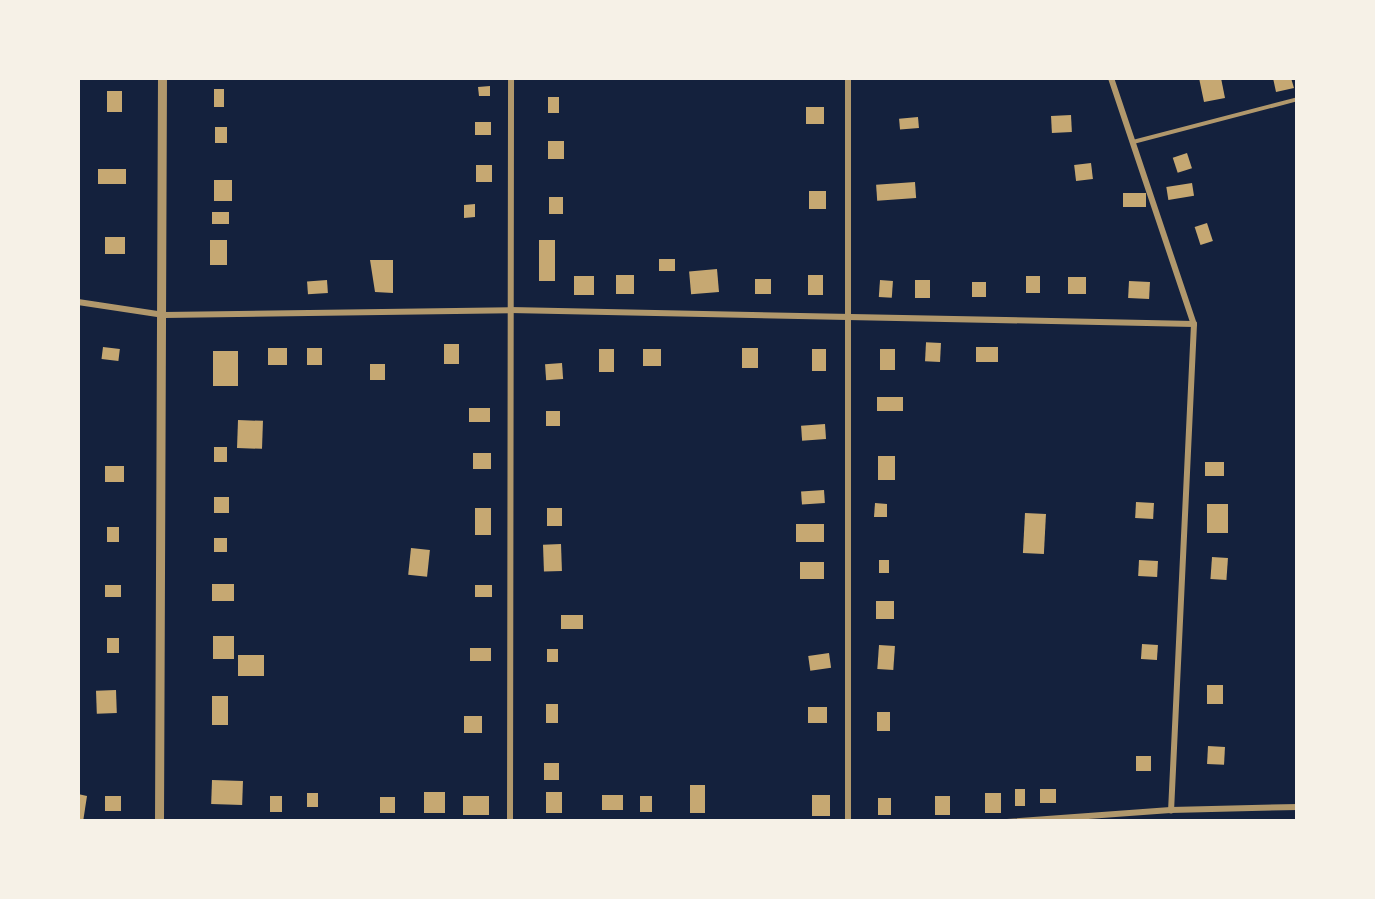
<!DOCTYPE html>
<html>
<head>
<meta charset="utf-8">
<style>
  body { margin:0 }
  #map { position:relative; width:1375px; height:899px; overflow:hidden; background:#14213d; font-family:Helvetica,sans-serif }
  div>[style] { position:absolute }
  .building>* { inset:0; background:#c6a872; transform-origin:0 0 }
  .service>* { height:4px; margin:-2px; padding:0 2px; transform-origin:2px; border-radius:2px; background:#b1986c }
  .minor>* { height:6px; margin:-3px; padding:0 3px; transform-origin:3px; border-radius:3px; background:#b1986c }
  .tertiary>* { height:9px; margin:-4.5px; padding:0 4.5px; transform-origin:4.5px; border-radius:4.5px; background:#b1986c }
  span { translate:-50% -50%; white-space:nowrap; text-align:center; line-height:1.15; -webkit-text-stroke:10px #f6f1e7; paint-order:stroke }
  .frame { position:absolute; inset:0; border:80px solid #f6f1e7; pointer-events:none }
</style>
</head>
<body>
<div id="map">
  <div class="building">
    <div style="clip-path:polygon(1199px 78px,1221px 78px,1225px 98px,1204px 102px)"></div>
    <div style="clip-path:polygon(1273px 78px,1291px 78px,1294px 88px,1276px 92px)"></div>
    <div style="clip-path:polygon(490px 86px,490px 96px,479px 96px,478px 87px)"></div>
    <div style="left:214px;top:89px;width:10px;height:18px"></div>
    <div style="left:122px;top:91px;width:21px;height:15px;rotate:90deg"></div>
    <div style="left:559px;top:97px;width:16px;height:11px;rotate:90deg"></div>
    <div style="left:806px;top:107px;width:18px;height:17px"></div>
    <div style="left:1071px;top:115px;width:17px;height:20px;rotate:87deg"></div>
    <div style="left:918px;top:117px;width:11px;height:19px;rotate:85deg"></div>
    <div style="left:491px;top:122px;width:13px;height:16px;rotate:90deg"></div>
    <div style="left:215px;top:127px;width:12px;height:16px"></div>
    <div style="left:548px;top:141px;width:16px;height:18px"></div>
    <div style="left:1187px;top:153px;width:16px;height:15px;rotate:72deg"></div>
    <div style="left:1091px;top:163px;width:16px;height:17px;rotate:83deg"></div>
    <div style="left:476px;top:165px;width:16px;height:17px"></div>
    <div style="left:98px;top:169px;width:28px;height:15px"></div>
    <div style="left:214px;top:180px;width:18px;height:21px"></div>
    <div style="left:915px;top:182px;width:16px;height:39px;rotate:86deg"></div>
    <div style="left:1192px;top:183px;width:13px;height:26px;rotate:81deg"></div>
    <div style="left:809px;top:191px;width:17px;height:18px"></div>
    <div style="left:1146px;top:193px;width:14px;height:23px;rotate:90deg"></div>
    <div style="left:549px;top:197px;width:14px;height:17px"></div>
    <div style="clip-path:polygon(475px 204px,475px 217px,464px 218px,464px 205px)"></div>
    <div style="left:212px;top:212px;width:17px;height:12px"></div>
    <div style="left:1207px;top:223px;width:19px;height:13px;rotate:72deg"></div>
    <div style="left:105px;top:237px;width:20px;height:17px"></div>
    <div style="left:210px;top:240px;width:17px;height:25px"></div>
    <div style="left:539px;top:240px;width:16px;height:41px"></div>
    <div style="left:659px;top:259px;width:16px;height:12px"></div>
    <div style="clip-path:polygon(370px 260px,393px 260px,393px 293px,375px 292px)"></div>
    <div style="left:717px;top:269px;width:23px;height:28px;rotate:85deg"></div>
    <div style="left:616px;top:275px;width:18px;height:19px"></div>
    <div style="left:823px;top:275px;width:20px;height:15px;rotate:90deg"></div>
    <div style="left:574px;top:276px;width:20px;height:19px"></div>
    <div style="left:1026px;top:276px;width:14px;height:17px"></div>
    <div style="left:1086px;top:277px;width:17px;height:18px;rotate:90deg"></div>
    <div style="left:755px;top:279px;width:16px;height:15px"></div>
    <div style="left:327px;top:280px;width:13px;height:20px;rotate:86deg"></div>
    <div style="left:880px;top:280px;width:13px;height:17px;rotate:4deg"></div>
    <div style="left:915px;top:280px;width:15px;height:18px"></div>
    <div style="left:1129px;top:281px;width:21px;height:17px;rotate:3deg"></div>
    <div style="left:972px;top:282px;width:14px;height:15px"></div>
    <div style="left:941px;top:343px;width:19px;height:15px;rotate:93deg"></div>
    <div style="left:444px;top:344px;width:15px;height:20px"></div>
    <div style="left:103px;top:347px;width:17px;height:12px;rotate:7deg"></div>
    <div style="left:976px;top:347px;width:22px;height:15px"></div>
    <div style="left:268px;top:348px;width:19px;height:17px"></div>
    <div style="left:322px;top:348px;width:17px;height:15px;rotate:90deg"></div>
    <div style="left:758px;top:348px;width:20px;height:16px;rotate:90deg"></div>
    <div style="left:599px;top:349px;width:15px;height:23px"></div>
    <div style="left:643px;top:349px;width:18px;height:17px"></div>
    <div style="left:812px;top:349px;width:14px;height:22px"></div>
    <div style="left:880px;top:349px;width:15px;height:21px"></div>
    <div style="left:213px;top:351px;width:25px;height:35px"></div>
    <div style="left:562px;top:363px;width:16px;height:17px;rotate:86deg"></div>
    <div style="left:370px;top:364px;width:15px;height:16px"></div>
    <div style="left:877px;top:397px;width:26px;height:14px"></div>
    <div style="left:469px;top:408px;width:21px;height:14px"></div>
    <div style="left:546px;top:411px;width:14px;height:15px"></div>
    <div style="left:238px;top:420px;width:25px;height:28px;rotate:2deg"></div>
    <div style="left:825px;top:424px;width:15px;height:24px;rotate:86deg"></div>
    <div style="left:214px;top:447px;width:13px;height:15px"></div>
    <div style="left:473px;top:453px;width:18px;height:16px"></div>
    <div style="left:878px;top:456px;width:17px;height:24px"></div>
    <div style="left:1205px;top:462px;width:19px;height:14px"></div>
    <div style="left:105px;top:466px;width:19px;height:16px"></div>
    <div style="left:824px;top:490px;width:13px;height:23px;rotate:86deg"></div>
    <div style="left:214px;top:497px;width:15px;height:16px"></div>
    <div style="left:1136px;top:502px;width:18px;height:16px;rotate:3deg"></div>
    <div style="clip-path:polygon(875px 503px,887px 504px,887px 517px,874px 517px)"></div>
    <div style="left:1207px;top:504px;width:21px;height:29px"></div>
    <div style="left:491px;top:508px;width:27px;height:16px;rotate:90deg"></div>
    <div style="left:547px;top:508px;width:15px;height:18px"></div>
    <div style="left:1025px;top:513px;width:21px;height:40px;rotate:3deg"></div>
    <div style="left:796px;top:524px;width:28px;height:18px"></div>
    <div style="left:107px;top:527px;width:12px;height:15px"></div>
    <div style="left:214px;top:538px;width:13px;height:14px"></div>
    <div style="left:561px;top:544px;width:27px;height:18px;rotate:88deg"></div>
    <div style="left:411px;top:548px;width:19px;height:27px;rotate:6deg"></div>
    <div style="left:1212px;top:557px;width:16px;height:22px;rotate:4deg"></div>
    <div style="left:879px;top:560px;width:10px;height:13px"></div>
    <div style="left:1139px;top:560px;width:19px;height:16px;rotate:3deg"></div>
    <div style="left:824px;top:562px;width:17px;height:24px;rotate:90deg"></div>
    <div style="left:212px;top:584px;width:22px;height:17px"></div>
    <div style="left:105px;top:585px;width:16px;height:12px"></div>
    <div style="left:492px;top:585px;width:12px;height:17px;rotate:90deg"></div>
    <div style="left:876px;top:601px;width:18px;height:18px"></div>
    <div style="left:561px;top:615px;width:22px;height:14px"></div>
    <div style="left:234px;top:636px;width:23px;height:21px;rotate:90deg"></div>
    <div style="left:107px;top:638px;width:12px;height:15px"></div>
    <div style="left:1142px;top:644px;width:16px;height:15px;rotate:4deg"></div>
    <div style="left:879px;top:645px;width:16px;height:24px;rotate:4deg"></div>
    <div style="left:470px;top:648px;width:21px;height:13px"></div>
    <div style="left:547px;top:649px;width:11px;height:13px"></div>
    <div style="left:829px;top:653px;width:15px;height:21px;rotate:82deg"></div>
    <div style="left:238px;top:655px;width:26px;height:21px"></div>
    <div style="left:1207px;top:685px;width:16px;height:19px"></div>
    <div style="left:116px;top:690px;width:23px;height:20px;rotate:88deg"></div>
    <div style="left:212px;top:696px;width:16px;height:29px"></div>
    <div style="left:546px;top:704px;width:12px;height:19px"></div>
    <div style="left:808px;top:707px;width:19px;height:16px"></div>
    <div style="left:877px;top:712px;width:13px;height:19px"></div>
    <div style="left:482px;top:716px;width:17px;height:18px;rotate:90deg"></div>
    <div style="left:1208px;top:746px;width:17px;height:18px;rotate:3deg"></div>
    <div style="left:1136px;top:756px;width:15px;height:15px"></div>
    <div style="left:544px;top:763px;width:15px;height:17px"></div>
    <div style="left:212px;top:780px;width:31px;height:24px;rotate:2deg"></div>
    <div style="left:690px;top:785px;width:15px;height:28px"></div>
    <div style="left:1015px;top:789px;width:10px;height:17px"></div>
    <div style="left:1040px;top:789px;width:16px;height:14px"></div>
    <div style="left:424px;top:792px;width:21px;height:21px"></div>
    <div style="left:546px;top:792px;width:16px;height:21px"></div>
    <div style="left:307px;top:793px;width:11px;height:14px"></div>
    <div style="left:985px;top:793px;width:16px;height:20px"></div>
    <div style="clip-path:polygon(78px 794px,87px 796px,83px 822px,78px 822px)"></div>
    <div style="left:602px;top:795px;width:21px;height:15px"></div>
    <div style="left:812px;top:795px;width:18px;height:21px"></div>
    <div style="left:105px;top:796px;width:16px;height:15px"></div>
    <div style="left:270px;top:796px;width:12px;height:16px"></div>
    <div style="left:463px;top:796px;width:26px;height:19px"></div>
    <div style="left:640px;top:796px;width:12px;height:16px"></div>
    <div style="left:935px;top:796px;width:15px;height:19px"></div>
    <div style="left:380px;top:797px;width:15px;height:16px"></div>
    <div style="left:878px;top:798px;width:13px;height:17px"></div>
  </div>
  <div class="service">
    <div style="left:1133px;top:142px;width:171px;rotate:-14.6deg"></div>
  </div>
  <div class="minor">
    <div style="left:848px;top:78px;width:744px;rotate:90deg"></div>
    <div style="left:1111px;top:78px;width:260px;rotate:71.4deg"></div>
    <div style="left:1194px;top:324px;width:487px;rotate:92.7deg"></div>
    <div style="left:78px;top:302px;width:87px;rotate:8.6deg"></div>
    <div style="left:164px;top:315px;width:346px;rotate:-0.8deg"></div>
    <div style="left:510px;top:310px;width:684px;rotate:1.17deg"></div>
    <div style="left:510px;top:822px;width:744px;rotate:-89.92deg"></div>
    <div style="left:1007px;top:822px;width:164px;rotate:-4.2deg"></div>
    <div style="left:1171px;top:810px;width:127px;rotate:-1.4deg"></div>
  </div>
  <div class="tertiary">
    <div style="left:159px;top:822px;width:744px;rotate:-89.77deg"></div>
  </div>
  <div class="frame"></div>
</div>
</body>
</html>
